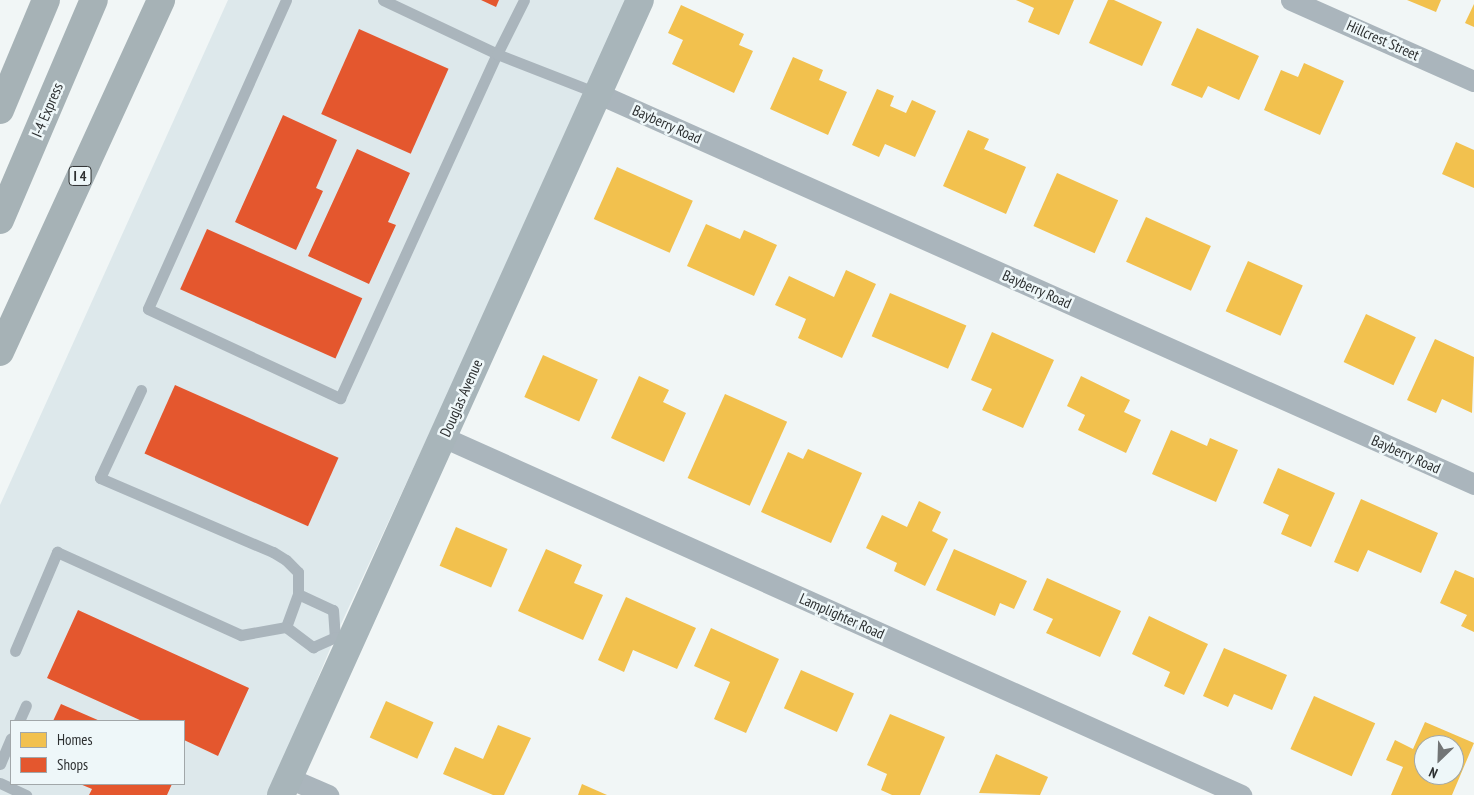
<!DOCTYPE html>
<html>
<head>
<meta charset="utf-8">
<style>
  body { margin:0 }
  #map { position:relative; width:1474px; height:795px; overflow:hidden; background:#f1f6f6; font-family:"PT Sans Narrow",sans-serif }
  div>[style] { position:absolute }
  .built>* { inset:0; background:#dde8eb }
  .homes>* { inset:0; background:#f2c14e; transform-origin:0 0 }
  .shops>* { inset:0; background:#e4572e; transform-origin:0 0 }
  .lane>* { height:11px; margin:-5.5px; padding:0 5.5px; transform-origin:5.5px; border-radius:5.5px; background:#aab5bc }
  .street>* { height:21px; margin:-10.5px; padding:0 10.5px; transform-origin:10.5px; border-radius:10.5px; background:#aab5bc }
  .secondary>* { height:28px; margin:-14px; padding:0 14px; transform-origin:14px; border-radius:14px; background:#a8b5ba }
  .highway>* { height:28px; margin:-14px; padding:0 14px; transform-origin:14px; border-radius:14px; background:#a6b2b6 }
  span { translate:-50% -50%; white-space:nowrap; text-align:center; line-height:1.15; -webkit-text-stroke:5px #eef7f9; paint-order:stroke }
  .shield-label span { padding:1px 4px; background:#eef7f9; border:1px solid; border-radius:4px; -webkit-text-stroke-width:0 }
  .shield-label { font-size:14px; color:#2d3031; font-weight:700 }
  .street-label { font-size:15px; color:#2d3031 }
  .legend { position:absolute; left:10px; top:720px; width:175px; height:65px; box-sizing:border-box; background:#eef7f9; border:1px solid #a1a7a9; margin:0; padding:6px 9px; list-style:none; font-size:15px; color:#2d3031 }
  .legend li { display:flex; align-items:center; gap:10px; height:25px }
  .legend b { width:25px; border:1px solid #a1a7a9 }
  .north { position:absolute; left:1414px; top:735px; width:50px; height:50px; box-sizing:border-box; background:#eef7f9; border:1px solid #a1a7a9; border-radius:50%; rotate:204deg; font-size:14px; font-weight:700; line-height:20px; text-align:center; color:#2d3031 }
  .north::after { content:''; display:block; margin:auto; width:18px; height:22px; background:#727576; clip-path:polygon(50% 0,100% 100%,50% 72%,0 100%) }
</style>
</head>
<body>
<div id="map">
  <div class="built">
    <div style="clip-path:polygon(evenodd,228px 0,630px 0,335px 637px,269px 795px,0 795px,0 505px,228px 0,11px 721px,184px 721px,184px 784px,11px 784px,11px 721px)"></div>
  </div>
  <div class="homes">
    <div style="clip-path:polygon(1016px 0,1074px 0,1059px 35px,1028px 22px,1034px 8px)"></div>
    <div style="clip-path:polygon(1108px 0,1114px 0,1162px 22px,1142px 66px,1089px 43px)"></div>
    <div style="clip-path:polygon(1407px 0,1441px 0,1436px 12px)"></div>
    <div style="clip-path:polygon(1474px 4px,1474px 27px,1465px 23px)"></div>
    <div style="clip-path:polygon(681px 5px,744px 34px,739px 45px,753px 51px,734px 93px,672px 64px,683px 40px,668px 33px)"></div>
    <div style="clip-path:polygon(1197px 28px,1259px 56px,1239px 100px,1208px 86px,1202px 98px,1171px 85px)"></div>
    <div style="clip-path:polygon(793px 57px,823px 70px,819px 80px,847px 92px,828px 135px,770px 109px)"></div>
    <div style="clip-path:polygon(1304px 63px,1344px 81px,1320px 135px,1264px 110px,1281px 70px,1298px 77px)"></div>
    <div style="clip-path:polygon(877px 89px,894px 96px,890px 106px,906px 113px,912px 100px,936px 111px,915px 157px,885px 144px,879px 157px,852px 145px)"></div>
    <div style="clip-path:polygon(968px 130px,989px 139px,984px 149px,1026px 167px,1006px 214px,943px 186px)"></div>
    <div style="clip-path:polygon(1456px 142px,1474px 150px,1474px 188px,1442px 174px)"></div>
    <div style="left:617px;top:167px;width:83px;height:57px;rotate:24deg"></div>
    <div style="left:1057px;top:173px;width:67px;height:58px;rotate:24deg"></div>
    <div style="left:1146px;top:217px;width:71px;height:49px;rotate:24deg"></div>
    <div style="clip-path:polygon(706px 224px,740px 239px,744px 230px,777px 245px,754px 296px,687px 266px)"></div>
    <div style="left:1248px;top:261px;width:60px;height:55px;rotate:24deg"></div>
    <div style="clip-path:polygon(846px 270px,876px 284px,842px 358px,798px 338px,806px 319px,775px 305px,789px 276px,834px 297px)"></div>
    <div style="left:890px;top:293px;width:83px;height:47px;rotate:23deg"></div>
    <div style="left:1366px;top:314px;width:55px;height:53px;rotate:25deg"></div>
    <div style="clip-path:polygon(992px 332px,1054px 360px,1023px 428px,982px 410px,992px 389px,971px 380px)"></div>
    <div style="clip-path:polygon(1435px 339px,1474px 357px,1472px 413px,1442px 399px,1436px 413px,1407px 400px)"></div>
    <div style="left:543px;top:355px;width:60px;height:46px;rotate:24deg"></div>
    <div style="clip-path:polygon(639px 376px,669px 390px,663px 402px,686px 413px,664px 462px,611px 438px)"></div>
    <div style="clip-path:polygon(1081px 376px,1130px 400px,1124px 412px,1141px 420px,1126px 453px,1078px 430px,1085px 415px,1067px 406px)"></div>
    <div style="left:725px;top:394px;width:68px;height:92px;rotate:24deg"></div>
    <div style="clip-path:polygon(1171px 430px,1207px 446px,1210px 438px,1238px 450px,1216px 502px,1152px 474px)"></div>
    <div style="clip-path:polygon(808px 449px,862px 473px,831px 543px,761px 512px,788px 452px,803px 459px)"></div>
    <div style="clip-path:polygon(1278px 468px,1335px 493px,1311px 547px,1281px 534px,1289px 515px,1263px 503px)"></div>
    <div style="clip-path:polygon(1361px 499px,1438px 533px,1421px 573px,1368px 550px,1358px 572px,1334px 562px)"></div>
    <div style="clip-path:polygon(919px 501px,941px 512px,932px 531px,948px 539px,925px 586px,894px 571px,897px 563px,866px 548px,882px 515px,907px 527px)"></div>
    <div style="left:456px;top:527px;width:56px;height:42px;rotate:23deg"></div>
    <div style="clip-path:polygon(546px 549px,582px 565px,574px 583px,603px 595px,583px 640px,518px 611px)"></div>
    <div style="clip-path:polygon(954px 549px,1027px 581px,1014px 609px,1000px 603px,995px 616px,936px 590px)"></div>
    <div style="clip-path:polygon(1455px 570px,1474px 578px,1474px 632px,1461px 626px,1467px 615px,1440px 603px)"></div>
    <div style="clip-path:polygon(1047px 578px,1121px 611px,1100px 657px,1046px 633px,1053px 619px,1033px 610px)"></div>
    <div style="clip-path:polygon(626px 597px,696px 628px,677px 669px,633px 650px,624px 672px,598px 660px)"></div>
    <div style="clip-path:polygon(1149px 616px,1208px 644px,1184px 695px,1164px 686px,1170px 672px,1132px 654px)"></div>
    <div style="clip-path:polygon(711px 628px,779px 659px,746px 733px,714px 719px,730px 682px,694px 666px)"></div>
    <div style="clip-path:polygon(1224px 648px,1287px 675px,1272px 710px,1234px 694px,1228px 707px,1203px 696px)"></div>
    <div style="left:801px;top:670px;width:58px;height:42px;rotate:24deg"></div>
    <div style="left:1314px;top:696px;width:67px;height:58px;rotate:24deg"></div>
    <div style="left:386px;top:701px;width:52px;height:40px;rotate:24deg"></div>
    <div style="clip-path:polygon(890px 714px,945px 737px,920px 795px,892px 795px,881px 790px,887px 774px,867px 765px)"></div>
    <div style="clip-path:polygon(evenodd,1425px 722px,1474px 743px,1452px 795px,1391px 795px,1403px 767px,1386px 760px,1395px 740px,1413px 749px,1425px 722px,1424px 745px,1454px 745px,1454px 775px,1424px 775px,1424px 745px)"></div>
    <div style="clip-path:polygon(498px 725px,531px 738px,504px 795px,493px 795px,443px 774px,455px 747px,483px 759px)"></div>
    <div style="clip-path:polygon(996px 754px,1048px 777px,1040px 795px,979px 793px)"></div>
    <div style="clip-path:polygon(582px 784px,607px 795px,578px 795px)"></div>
  </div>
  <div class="shops">
    <div style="clip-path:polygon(481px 0,499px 0,496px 7px)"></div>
    <div style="left:359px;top:29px;width:98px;height:93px;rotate:24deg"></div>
    <div style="clip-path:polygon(283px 115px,337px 140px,316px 188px,323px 191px,296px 250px,235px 222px)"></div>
    <div style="clip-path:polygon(357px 149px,410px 173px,388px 222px,396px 225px,369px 284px,308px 256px)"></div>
    <div style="left:207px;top:229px;width:170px;height:66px;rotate:24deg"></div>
    <div style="left:175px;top:385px;width:179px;height:75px;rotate:24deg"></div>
    <div style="clip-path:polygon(78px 610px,249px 688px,218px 756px,184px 740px,184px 721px,142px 721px,47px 678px)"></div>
    <div style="clip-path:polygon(61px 704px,100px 721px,53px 721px)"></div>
    <div style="clip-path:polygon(80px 784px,172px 784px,167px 795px,89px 795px,92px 789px)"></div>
  </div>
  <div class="lane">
    <div style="left:286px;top:0;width:338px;rotate:114.1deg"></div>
    <div style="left:148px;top:309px;width:212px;rotate:24.9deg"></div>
    <div style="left:340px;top:398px;width:378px;rotate:-65.5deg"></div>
    <div style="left:497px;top:54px;width:60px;rotate:-63.4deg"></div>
    <div style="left:383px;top:0;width:126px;rotate:25.3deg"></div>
    <div style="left:497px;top:54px;width:107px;rotate:21.3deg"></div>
    <div style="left:141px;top:390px;width:97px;rotate:115deg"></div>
    <div style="left:100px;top:478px;width:188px;rotate:23.2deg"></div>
    <div style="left:273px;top:552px;width:15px;rotate:32deg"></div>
    <div style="left:286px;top:560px;width:17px;rotate:45deg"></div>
    <div style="left:298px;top:572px;width:22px;rotate:90deg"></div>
    <div style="left:286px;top:627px;width:35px;rotate:-70deg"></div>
    <div style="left:298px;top:594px;width:38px;rotate:25deg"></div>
    <div style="left:333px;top:610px;width:27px;rotate:86deg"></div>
    <div style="left:15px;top:651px;width:108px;rotate:-67deg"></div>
    <div style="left:57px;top:552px;width:202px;rotate:24.3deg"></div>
    <div style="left:241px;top:635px;width:46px;rotate:-10.1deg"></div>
    <div style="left:286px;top:627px;width:34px;rotate:37deg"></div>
    <div style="left:313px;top:647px;width:24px;rotate:-24deg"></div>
    <div style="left:335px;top:637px;width:15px;rotate:23deg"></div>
    <div style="left:19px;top:721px;width:17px;rotate:-66deg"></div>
    <div style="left:0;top:764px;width:28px;rotate:-67deg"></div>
    <div style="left:0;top:783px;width:29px;rotate:25deg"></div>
  </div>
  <div class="street">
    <div style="left:1291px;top:0;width:200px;rotate:23.9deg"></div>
    <div style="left:599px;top:94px;width:958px;rotate:24.02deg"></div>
    <div style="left:443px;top:437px;width:875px;rotate:24.16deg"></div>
    <div style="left:289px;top:778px;width:43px;rotate:23.6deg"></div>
  </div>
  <div class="secondary">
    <div style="left:281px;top:795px;width:872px;rotate:-65.7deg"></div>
  </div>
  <div class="highway">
    <div style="left:0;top:110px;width:119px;rotate:-67.3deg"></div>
    <div style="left:0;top:220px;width:239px;rotate:-66.9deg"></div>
    <div style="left:0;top:352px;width:387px;rotate:-65.4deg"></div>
  </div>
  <div class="shield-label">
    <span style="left:80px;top:176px">I 4</span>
  </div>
  <div class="street-label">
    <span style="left:1383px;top:40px;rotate:24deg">Hillcrest Street</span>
    <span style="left:47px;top:110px;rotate:-67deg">I-4 Express</span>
    <span style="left:667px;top:124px;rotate:24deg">Bayberry Road</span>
    <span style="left:1037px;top:289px;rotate:24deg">Bayberry Road</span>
    <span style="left:461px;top:398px;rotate:-66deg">Douglas Avenue</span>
    <span style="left:1406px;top:454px;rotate:24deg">Bayberry Road</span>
    <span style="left:842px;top:616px;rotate:24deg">Lamplighter Road</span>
  </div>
  <ul class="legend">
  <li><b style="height:14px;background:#f2c14e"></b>Homes</li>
  <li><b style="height:14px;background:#e4572e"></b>Shops</li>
  </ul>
  <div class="north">N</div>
</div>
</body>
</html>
